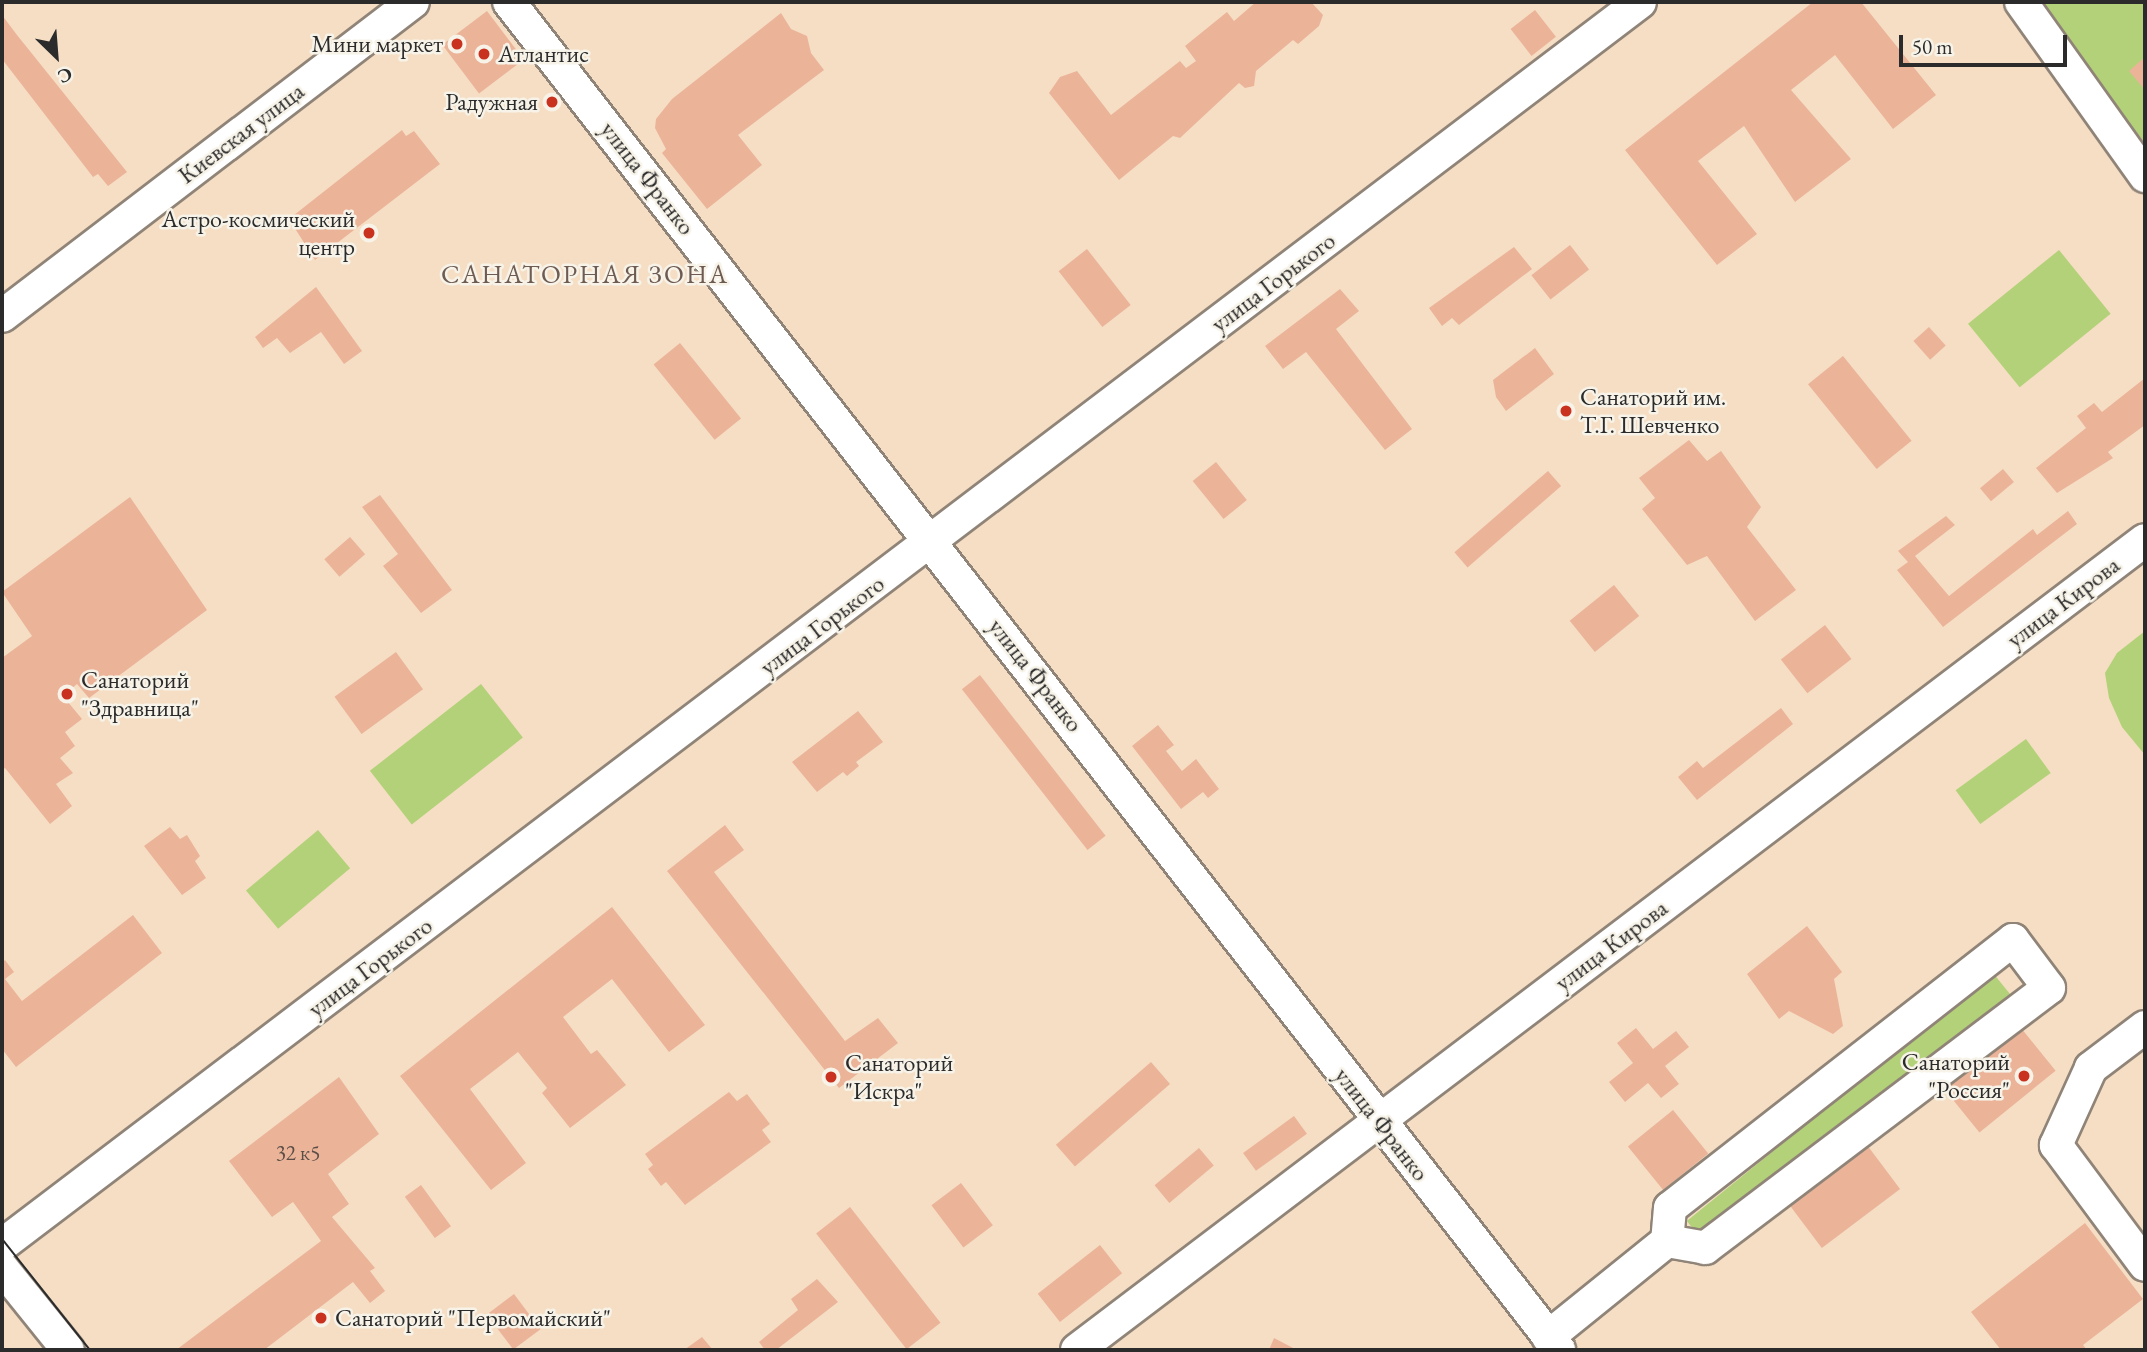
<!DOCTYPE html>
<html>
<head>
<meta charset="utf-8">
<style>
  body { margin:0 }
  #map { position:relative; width:2147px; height:1352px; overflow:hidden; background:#f5dec4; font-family:"EB Garamond",serif }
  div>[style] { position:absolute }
  .green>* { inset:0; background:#b3d178; transform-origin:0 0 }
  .building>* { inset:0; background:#ebb499; transform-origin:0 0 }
  .roads { filter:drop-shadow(2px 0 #908478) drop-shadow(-2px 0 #908478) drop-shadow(0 2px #908478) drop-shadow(0 -2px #908478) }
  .minor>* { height:32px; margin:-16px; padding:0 16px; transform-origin:16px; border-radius:16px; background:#fff }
  .tram>* { height:2px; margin:-1px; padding:0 1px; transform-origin:1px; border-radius:1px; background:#2b2b2b }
  .dots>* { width:19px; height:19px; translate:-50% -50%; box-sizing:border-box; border:4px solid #f7f3e8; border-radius:50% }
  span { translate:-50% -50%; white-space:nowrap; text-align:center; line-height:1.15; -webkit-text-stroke:5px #f7f3e8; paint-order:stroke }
  .number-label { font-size:21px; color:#5b4d46 }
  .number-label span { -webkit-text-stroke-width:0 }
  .poi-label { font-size:24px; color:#2b2b2b }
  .right { translate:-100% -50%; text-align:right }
  .left { translate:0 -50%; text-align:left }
  .street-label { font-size:24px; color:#2b2b2b }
  .neighbourhood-label { font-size:26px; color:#6e5b52; letter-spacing:2px }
  .frame { position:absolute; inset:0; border:4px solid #2b2b2b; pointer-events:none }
  .north { position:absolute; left:21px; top:21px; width:70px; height:70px; -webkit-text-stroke:5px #f7f3e8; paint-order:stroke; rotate:155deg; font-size:19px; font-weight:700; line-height:28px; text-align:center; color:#2b2b2b }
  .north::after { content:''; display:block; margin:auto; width:24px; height:32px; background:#2b2b2b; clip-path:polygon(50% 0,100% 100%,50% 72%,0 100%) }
  .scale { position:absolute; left:1899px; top:35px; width:168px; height:32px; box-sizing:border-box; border:4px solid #2b2b2b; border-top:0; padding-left:9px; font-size:21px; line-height:24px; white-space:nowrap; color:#2b2b2b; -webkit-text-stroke:5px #f7f3e8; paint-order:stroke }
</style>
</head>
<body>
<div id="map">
  <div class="green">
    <div style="clip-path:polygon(2030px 2px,2145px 2px,2145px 143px)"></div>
    <div style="left:2059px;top:250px;width:82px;height:117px;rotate:51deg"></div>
    <div style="clip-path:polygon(2145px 631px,2145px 755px,2122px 727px,2109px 698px,2105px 673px,2117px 653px)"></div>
    <div style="left:481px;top:684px;width:68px;height:141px;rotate:52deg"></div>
    <div style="left:2026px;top:739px;width:42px;height:87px;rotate:54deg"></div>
    <div style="left:318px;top:830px;width:50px;height:94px;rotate:50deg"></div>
    <div style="left:1993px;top:973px;width:35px;height:394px;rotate:51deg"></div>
  </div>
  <div class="building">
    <div style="clip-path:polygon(1256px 2px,1311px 2px,1323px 15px,1319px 26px,1298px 44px,1293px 40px,1256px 71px,1254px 86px,1245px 88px,1239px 83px,1180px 138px,1173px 136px,1119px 180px,1049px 93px,1060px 77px,1077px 71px,1111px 115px,1180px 61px,1186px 68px,1196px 61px,1185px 46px,1227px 12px,1234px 21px)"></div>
    <div style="clip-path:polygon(1813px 2px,1861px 2px,1936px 95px,1893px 129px,1835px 55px,1791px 90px,1851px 159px,1795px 202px,1744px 126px,1698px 161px,1757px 234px,1717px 265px,1625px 150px)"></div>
    <div style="left:1535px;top:10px;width:34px;height:31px;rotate:52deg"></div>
    <div style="left:487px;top:11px;width:61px;height:56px;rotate:53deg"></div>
    <div style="clip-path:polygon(781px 13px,791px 29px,807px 36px,811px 53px,824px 70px,738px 135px,762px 165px,707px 209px,662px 153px,666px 149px,655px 128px,656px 119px,672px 99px)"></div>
    <div style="clip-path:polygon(2px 15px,17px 35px,127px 172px,108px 186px,98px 174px,93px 177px,2px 59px)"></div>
    <div style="clip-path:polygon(2145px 57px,2145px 90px,2129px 71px)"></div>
    <div style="clip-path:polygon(402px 130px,406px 136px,414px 131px,440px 164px,315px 260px,289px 219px)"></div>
    <div style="left:1570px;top:245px;width:31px;height:49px;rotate:52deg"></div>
    <div style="clip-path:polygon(1514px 247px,1532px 269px,1459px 325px,1452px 318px,1442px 326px,1429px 308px)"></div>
    <div style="left:1087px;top:249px;width:71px;height:36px;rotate:52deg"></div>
    <div style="clip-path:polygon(316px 287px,362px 351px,344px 364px,321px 332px,290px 353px,277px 338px,263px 348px,255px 337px)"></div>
    <div style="clip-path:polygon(1340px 289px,1359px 311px,1336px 329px,1412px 429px,1385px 450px,1306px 352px,1283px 369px,1265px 346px)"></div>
    <div style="left:1929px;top:327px;width:25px;height:21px;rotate:48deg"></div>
    <div style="left:680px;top:343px;width:97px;height:34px;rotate:51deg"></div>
    <div style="clip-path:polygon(1535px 348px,1554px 374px,1506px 411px,1496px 397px,1493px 380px)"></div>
    <div style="left:1843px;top:356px;width:109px;height:45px;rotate:51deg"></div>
    <div style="clip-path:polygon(2145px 378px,2145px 425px,2108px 452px,2113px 458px,2057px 493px,2036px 468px,2086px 428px,2077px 416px,2094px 403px,2102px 412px)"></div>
    <div style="clip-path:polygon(1689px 440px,1707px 461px,1721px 451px,1761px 507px,1747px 527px,1796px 590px,1755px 621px,1707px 556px,1687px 565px,1642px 509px,1655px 498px,1639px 478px)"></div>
    <div style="left:1216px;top:462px;width:49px;height:30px;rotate:51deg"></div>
    <div style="left:2003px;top:469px;width:17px;height:30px;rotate:50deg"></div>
    <div style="left:1548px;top:471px;width:20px;height:124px;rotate:49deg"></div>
    <div style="clip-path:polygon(380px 495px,452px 590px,421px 613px,383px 566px,398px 554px,362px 507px)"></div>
    <div style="clip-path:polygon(130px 497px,207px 610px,89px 698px,77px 684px,63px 696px,82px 719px,65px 732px,75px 746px,60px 758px,73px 773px,56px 784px,72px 806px,50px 824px,5px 768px,2px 770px,2px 658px,32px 636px,2px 592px)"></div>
    <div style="clip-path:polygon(2068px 511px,2077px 524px,1943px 627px,1897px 570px,1908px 562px,1898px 551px,1946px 516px,1955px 525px,1915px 556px,1949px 596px,2033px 529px,2037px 535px)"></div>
    <div style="left:350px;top:537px;width:23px;height:34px;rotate:49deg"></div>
    <div style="left:1614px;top:585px;width:40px;height:57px;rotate:51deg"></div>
    <div style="left:1825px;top:625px;width:43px;height:56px;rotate:52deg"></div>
    <div style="left:396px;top:652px;width:46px;height:76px;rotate:54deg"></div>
    <div style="left:980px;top:675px;width:204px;height:23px;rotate:52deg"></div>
    <div style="clip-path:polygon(1781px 708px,1793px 724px,1697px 800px,1678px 777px,1697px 761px,1703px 768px)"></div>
    <div style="clip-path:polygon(858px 711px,883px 742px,856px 762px,859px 766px,847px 776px,843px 772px,817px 792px,792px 762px)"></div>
    <div style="clip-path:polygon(1158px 725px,1174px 745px,1166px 751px,1182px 771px,1196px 759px,1219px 789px,1208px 798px,1203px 792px,1181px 809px,1132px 746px)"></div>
    <div style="clip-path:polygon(725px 825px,744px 850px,714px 872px,845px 1041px,878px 1018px,898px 1043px,839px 1088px,667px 871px)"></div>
    <div style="clip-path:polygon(170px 827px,180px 839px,187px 835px,200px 856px,195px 861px,206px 878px,182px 895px,144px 846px)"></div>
    <div style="clip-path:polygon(612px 907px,705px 1025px,669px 1052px,612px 979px,563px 1017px,591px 1054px,597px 1050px,626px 1085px,570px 1128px,542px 1093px,547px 1088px,518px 1052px,470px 1089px,526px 1163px,491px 1190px,400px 1076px)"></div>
    <div style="clip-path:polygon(133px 915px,162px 953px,16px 1067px,2px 1049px,2px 963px,5px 960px,14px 972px,5px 979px,22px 1001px)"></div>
    <div style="clip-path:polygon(1807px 926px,1842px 972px,1834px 979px,1843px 1026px,1833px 1034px,1789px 1011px,1779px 1019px,1747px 974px)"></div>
    <div style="clip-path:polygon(1636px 1028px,1653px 1049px,1676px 1031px,1689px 1047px,1665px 1066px,1679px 1084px,1661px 1098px,1648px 1083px,1625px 1102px,1609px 1082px,1633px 1063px,1617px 1043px)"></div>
    <div style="left:2021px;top:1028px;width:55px;height:98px;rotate:51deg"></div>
    <div style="left:1151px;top:1062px;width:29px;height:126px;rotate:49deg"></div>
    <div style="clip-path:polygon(339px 1077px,379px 1134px,328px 1174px,349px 1204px,332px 1217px,375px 1268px,370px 1271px,385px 1291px,370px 1303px,353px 1282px,264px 1350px,176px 1350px,321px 1241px,293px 1202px,272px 1217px,229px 1161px)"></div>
    <div style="clip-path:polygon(729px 1092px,737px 1101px,747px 1094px,770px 1124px,762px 1130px,771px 1142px,685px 1205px,666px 1182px,661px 1186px,648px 1169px,653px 1165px,645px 1154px)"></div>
    <div style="left:1673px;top:1110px;width:56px;height:58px;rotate:51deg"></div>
    <div style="left:1294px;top:1116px;width:22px;height:63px;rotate:54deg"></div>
    <div style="left:1867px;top:1145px;width:55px;height:98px;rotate:53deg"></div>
    <div style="left:1199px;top:1148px;width:23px;height:58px;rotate:50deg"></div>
    <div style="left:961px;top:1183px;width:53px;height:37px;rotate:53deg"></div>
    <div style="left:421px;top:1185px;width:51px;height:20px;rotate:54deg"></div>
    <div style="left:850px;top:1207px;width:147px;height:43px;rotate:52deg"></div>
    <div style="clip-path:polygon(2085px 1223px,2143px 1299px,2083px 1345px,2087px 1350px,2001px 1350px,1971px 1312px)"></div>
    <div style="left:1100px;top:1245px;width:36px;height:79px;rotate:52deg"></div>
    <div style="clip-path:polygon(817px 1279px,838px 1302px,776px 1350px,765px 1350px,759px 1342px,798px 1310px,791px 1299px)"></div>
    <div style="left:514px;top:1294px;width:44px;height:34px;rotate:53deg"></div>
    <div style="clip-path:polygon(702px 1337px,713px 1350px,684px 1350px)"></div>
    <div style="clip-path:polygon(1274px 1338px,1297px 1350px,1269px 1350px)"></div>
  </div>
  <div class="roads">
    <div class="minor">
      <div style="left:509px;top:2px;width:1709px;rotate:52.08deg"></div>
      <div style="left:2021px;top:2px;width:214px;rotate:54.5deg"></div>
      <div style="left:2px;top:316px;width:517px;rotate:-37.38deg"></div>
      <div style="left:2145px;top:1027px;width:68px;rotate:142.8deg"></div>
      <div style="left:2091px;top:1068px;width:85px;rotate:114.4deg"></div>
      <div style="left:2056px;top:1145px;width:149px;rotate:53.4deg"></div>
      <div style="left:2px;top:1245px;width:2056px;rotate:-37.19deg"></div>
      <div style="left:2px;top:1268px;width:105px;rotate:51.2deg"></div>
      <div style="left:1548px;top:1337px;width:153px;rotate:-38.9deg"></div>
      <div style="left:1667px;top:1241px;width:39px;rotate:10deg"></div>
      <div style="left:1705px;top:1248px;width:431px;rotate:-37.1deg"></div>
      <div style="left:2049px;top:988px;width:60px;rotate:-126.9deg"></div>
      <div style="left:2013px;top:940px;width:435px;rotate:142deg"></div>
      <div style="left:1670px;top:1208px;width:33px;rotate:95deg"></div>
      <div style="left:1077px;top:1350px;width:1340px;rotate:-37.18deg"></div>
    </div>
  </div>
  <div class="tram">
    <div style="left:2px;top:1239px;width:142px;rotate:51.6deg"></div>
  </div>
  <div class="dots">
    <div style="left:457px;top:44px;background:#c8321e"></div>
    <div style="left:484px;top:54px;background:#c8321e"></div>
    <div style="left:552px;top:102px;background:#c8321e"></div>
    <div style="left:369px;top:233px;background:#c8321e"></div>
    <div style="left:1566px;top:411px;background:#c8321e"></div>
    <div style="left:67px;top:694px;background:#c8321e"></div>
    <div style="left:2024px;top:1076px;background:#c8321e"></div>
    <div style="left:831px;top:1077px;background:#c8321e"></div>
    <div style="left:321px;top:1318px;background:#c8321e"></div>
  </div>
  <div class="number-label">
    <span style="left:298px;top:1153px">32 к5</span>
  </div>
  <div class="poi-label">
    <span class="right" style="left:443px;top:44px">Мини маркет</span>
    <span class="left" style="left:498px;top:54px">Атлантис</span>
    <span class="right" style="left:538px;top:102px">Радужная</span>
    <span class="right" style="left:355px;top:233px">Астро-космический<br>центр</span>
    <span class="left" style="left:1580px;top:411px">Санаторий им.<br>Т.Г. Шевченко</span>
    <span class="left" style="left:81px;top:694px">Санаторий<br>"Здравница"</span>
    <span class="right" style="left:2010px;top:1076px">Санаторий<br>"Россия"</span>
    <span class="left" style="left:845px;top:1077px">Санаторий<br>"Искра"</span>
    <span class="left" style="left:335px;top:1318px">Санаторий "Первомайский"</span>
  </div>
  <div class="street-label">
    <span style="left:241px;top:133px;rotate:-37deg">Киевская улица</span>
    <span style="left:648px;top:178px;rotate:52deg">улица Франко</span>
    <span style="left:1273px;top:282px;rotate:-37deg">улица Горького</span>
    <span style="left:2063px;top:602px;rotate:-37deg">улица Кирова</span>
    <span style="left:822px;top:625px;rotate:-37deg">улица Горького</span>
    <span style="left:1036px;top:675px;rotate:52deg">улица Франко</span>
    <span style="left:1611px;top:945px;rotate:-37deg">улица Кирова</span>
    <span style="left:370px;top:967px;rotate:-37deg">улица Горького</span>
    <span style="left:1382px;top:1124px;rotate:52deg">улица Франко</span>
  </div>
  <div class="neighbourhood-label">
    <span style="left:585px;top:275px">САНАТОРНАЯ ЗОНА</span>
  </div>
  <div class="frame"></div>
  <div class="north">С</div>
  <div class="scale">50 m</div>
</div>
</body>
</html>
